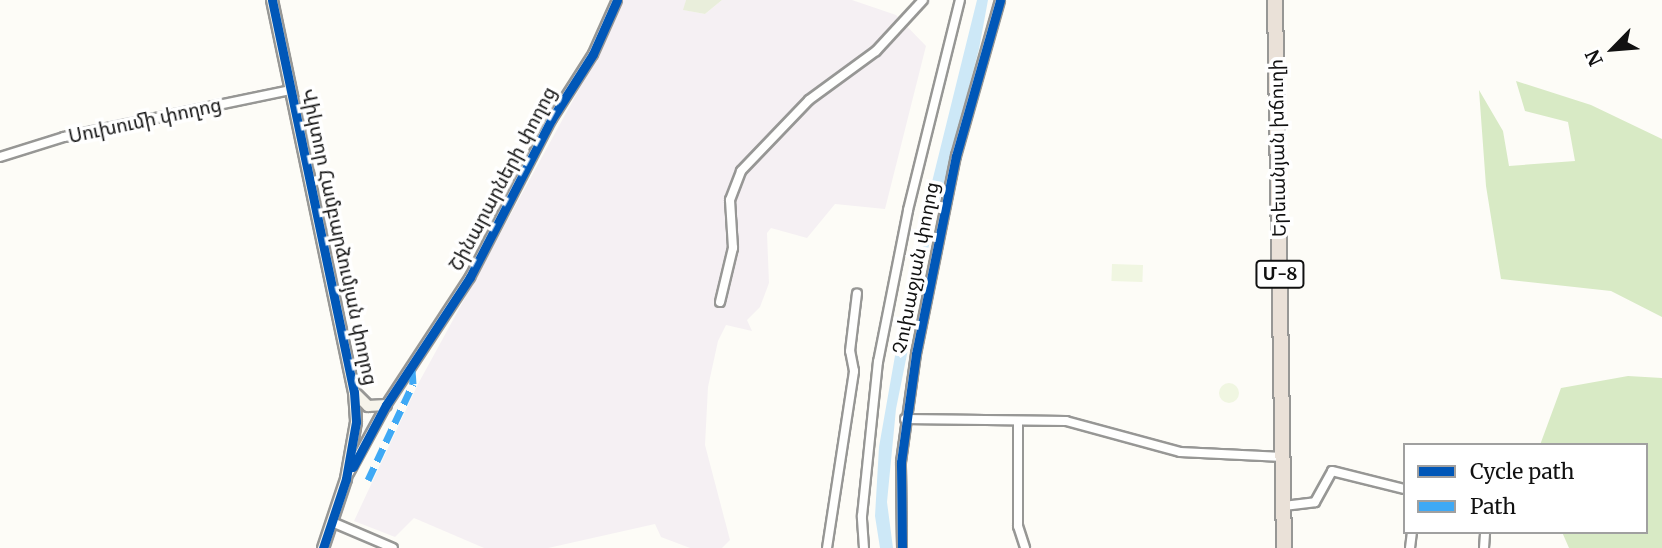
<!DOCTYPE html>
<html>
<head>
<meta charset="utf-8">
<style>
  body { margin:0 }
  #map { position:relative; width:1662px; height:548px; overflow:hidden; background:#fdfcf7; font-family:Merriweather,"Noto Sans Armenian",serif }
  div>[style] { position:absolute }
  .industrial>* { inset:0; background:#f5f0f3 }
  .forest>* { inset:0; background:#d8eac5 }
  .cemetery>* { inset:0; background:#e9eedb }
  .pitch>* { inset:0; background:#f0f6e1; transform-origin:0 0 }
  .round { border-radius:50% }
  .water>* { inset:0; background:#cde8f7 }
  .roads { filter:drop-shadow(2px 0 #979795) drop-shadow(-2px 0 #979795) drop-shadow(0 2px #979795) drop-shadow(0 -2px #979795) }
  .street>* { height:8px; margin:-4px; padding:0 4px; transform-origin:4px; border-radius:4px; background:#fffffe }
  .secondary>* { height:10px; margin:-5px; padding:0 5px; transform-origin:5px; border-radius:5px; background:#f6f4eb }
  .highway>* { height:14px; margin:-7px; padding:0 7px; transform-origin:7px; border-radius:7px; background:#eae1d8 }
  .quiet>* { height:7px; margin-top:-3.5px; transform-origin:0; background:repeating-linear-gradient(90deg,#3fa9f5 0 14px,transparent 0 21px) }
  .cycleway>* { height:9px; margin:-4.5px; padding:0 4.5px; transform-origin:4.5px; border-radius:4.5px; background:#0057b8 }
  span { translate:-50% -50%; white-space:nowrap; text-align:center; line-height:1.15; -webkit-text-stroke:7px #fff; paint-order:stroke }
  .shield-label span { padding:2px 5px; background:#fff; border:2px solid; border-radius:5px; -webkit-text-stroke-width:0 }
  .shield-label { font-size:18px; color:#111; font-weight:700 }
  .street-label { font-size:19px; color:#111 }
  .legend { position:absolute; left:1403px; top:443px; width:245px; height:91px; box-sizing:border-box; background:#fff; border:2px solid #a0a0a0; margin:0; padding:9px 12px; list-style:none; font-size:21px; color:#111 }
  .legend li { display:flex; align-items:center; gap:14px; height:35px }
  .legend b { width:35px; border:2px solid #a0a0a0 }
  .north { position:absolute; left:1578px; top:14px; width:70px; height:70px; -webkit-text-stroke:5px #fff; paint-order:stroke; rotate:245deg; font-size:19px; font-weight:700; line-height:28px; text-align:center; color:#111 }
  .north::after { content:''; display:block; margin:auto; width:24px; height:32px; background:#111; clip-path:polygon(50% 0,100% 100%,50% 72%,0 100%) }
</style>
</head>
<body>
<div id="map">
  <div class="industrial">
    <div style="clip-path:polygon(622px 0,686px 0,684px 10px,705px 14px,722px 0,852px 0,896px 15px,926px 46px,885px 209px,835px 204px,807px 238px,771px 228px,767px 233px,769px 283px,760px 307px,747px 320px,752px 331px,726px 325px,718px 341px,708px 387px,705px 445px,730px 540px,722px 548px,690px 548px,661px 537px,655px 524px,548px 548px,484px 548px,414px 518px,395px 537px,354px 521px,418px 384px,595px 60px)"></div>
  </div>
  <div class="forest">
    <div style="clip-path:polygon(1516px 81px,1591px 105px,1662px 139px,1662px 317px,1611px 291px,1501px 279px,1486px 186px,1479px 90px,1503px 131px,1509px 166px,1575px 161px,1568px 122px,1525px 111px)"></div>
    <div style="clip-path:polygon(1628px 376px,1662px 378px,1662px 548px,1569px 548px,1562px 532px,1646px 532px,1646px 445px,1540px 445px,1561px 388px)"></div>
  </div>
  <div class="cemetery">
    <div style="clip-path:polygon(686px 0,722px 0,705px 14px,683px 10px)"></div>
  </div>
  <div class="pitch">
    <div style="left:1112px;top:264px;width:31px;height:17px;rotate:2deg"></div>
    <div class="round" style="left:1219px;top:383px;width:20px;height:20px"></div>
  </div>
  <div class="water">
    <div style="clip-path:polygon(977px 0,988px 0,979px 49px,934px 220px,896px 409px,887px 502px,893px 548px,880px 548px,875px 516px,879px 447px,896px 350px,907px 320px,911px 280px,923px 249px,932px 182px)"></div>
  </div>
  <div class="roads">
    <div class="street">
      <div style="left:0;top:157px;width:67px;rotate:-17.4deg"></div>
      <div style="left:64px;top:137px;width:232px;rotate:-11.7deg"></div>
      <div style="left:720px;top:302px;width:56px;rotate:-76.5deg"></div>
      <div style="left:733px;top:248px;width:48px;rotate:-93.6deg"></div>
      <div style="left:730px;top:200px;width:31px;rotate:-69deg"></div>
      <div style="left:741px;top:171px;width:98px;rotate:-46.2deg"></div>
      <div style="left:809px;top:100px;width:83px;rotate:-36.2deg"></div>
      <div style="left:876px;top:51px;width:69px;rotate:-47.3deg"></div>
      <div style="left:905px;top:419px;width:161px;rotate:0.7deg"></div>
      <div style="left:1066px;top:421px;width:118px;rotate:15.2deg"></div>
      <div style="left:1180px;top:452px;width:103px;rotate:2.8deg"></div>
      <div style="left:1018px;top:421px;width:105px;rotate:90deg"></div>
      <div style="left:1018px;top:526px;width:23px;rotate:72deg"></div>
      <div style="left:349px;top:473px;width:77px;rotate:-61.4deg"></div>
      <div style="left:386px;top:405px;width:153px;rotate:-56.7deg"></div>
      <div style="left:470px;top:277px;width:177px;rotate:-62.7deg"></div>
      <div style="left:551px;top:120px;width:78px;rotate:-57.5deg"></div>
      <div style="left:593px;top:54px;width:59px;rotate:-66deg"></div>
      <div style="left:1284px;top:506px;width:31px;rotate:-7deg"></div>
      <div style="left:1315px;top:502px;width:35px;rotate:-61deg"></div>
      <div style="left:1332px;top:471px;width:75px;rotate:13.9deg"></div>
      <div style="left:332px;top:522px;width:66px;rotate:23.1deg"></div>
      <div style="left:827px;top:548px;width:179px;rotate:-81.3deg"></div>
      <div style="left:854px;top:371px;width:20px;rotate:-101deg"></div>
      <div style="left:850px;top:351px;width:58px;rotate:-83.1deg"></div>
      <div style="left:864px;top:548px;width:32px;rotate:-94deg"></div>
      <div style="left:862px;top:516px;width:155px;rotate:-84.1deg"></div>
      <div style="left:878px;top:362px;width:155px;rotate:-78.8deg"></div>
      <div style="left:908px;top:210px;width:216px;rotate:-76.1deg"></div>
      <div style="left:902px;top:548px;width:86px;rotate:-90.7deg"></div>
      <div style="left:901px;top:462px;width:109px;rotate:-82.1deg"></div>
      <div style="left:916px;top:354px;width:202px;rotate:-78.6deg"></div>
      <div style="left:956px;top:156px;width:162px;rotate:-74.2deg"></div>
      <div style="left:1410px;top:548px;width:16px;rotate:-83deg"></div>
      <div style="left:1484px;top:548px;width:16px;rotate:-86deg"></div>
    </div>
    <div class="secondary">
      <div style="left:272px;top:0;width:400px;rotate:78.2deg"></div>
      <div style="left:354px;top:392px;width:30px;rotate:86deg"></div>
      <div style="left:356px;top:422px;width:58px;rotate:100deg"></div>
      <div style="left:346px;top:479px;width:73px;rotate:108.4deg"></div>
      <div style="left:354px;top:392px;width:20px;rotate:45deg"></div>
      <div style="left:368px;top:406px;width:18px;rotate:-3deg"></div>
    </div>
    <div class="highway">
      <div style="left:1275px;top:0;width:548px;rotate:89.06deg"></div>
    </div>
  </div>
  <div class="quiet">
    <div style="left:368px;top:480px;width:106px;rotate:-64.9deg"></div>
    <div style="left:413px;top:384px;width:14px;rotate:-94deg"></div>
  </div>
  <div class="cycleway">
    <div style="left:272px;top:0;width:400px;rotate:78.2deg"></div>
    <div style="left:354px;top:392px;width:30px;rotate:86deg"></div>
    <div style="left:356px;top:422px;width:58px;rotate:100deg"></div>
    <div style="left:346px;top:479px;width:73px;rotate:108.4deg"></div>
    <div style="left:353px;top:467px;width:70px;rotate:-62deg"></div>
    <div style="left:386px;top:405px;width:153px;rotate:-56.7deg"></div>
    <div style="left:470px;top:277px;width:177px;rotate:-62.7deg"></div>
    <div style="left:551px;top:120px;width:78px;rotate:-57.5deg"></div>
    <div style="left:593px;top:54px;width:59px;rotate:-66deg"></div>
    <div style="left:902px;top:548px;width:86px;rotate:-90.7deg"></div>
    <div style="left:901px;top:462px;width:109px;rotate:-82.1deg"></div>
    <div style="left:916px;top:354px;width:202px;rotate:-78.6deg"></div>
    <div style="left:956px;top:156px;width:162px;rotate:-74.2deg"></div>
  </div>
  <div class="shield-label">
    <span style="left:1280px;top:274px">Մ-8</span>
  </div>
  <div class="street-label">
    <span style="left:145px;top:121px;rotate:-12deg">Սուխումի փողոց</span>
    <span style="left:1278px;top:148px;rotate:-91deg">Երեւանյան խճուղի</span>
    <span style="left:503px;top:179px;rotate:-62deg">Շինարարների փողոց</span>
    <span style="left:339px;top:237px;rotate:78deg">Վիկտոր Համբարձումյան փողոց</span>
    <span style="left:916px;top:268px;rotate:-79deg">Չուխաջյան փողոց</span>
  </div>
  <ul class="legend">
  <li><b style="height:9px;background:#0057b8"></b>Cycle path</li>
  <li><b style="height:9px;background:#3fa9f5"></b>Path</li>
  </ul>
  <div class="north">N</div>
</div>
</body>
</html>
